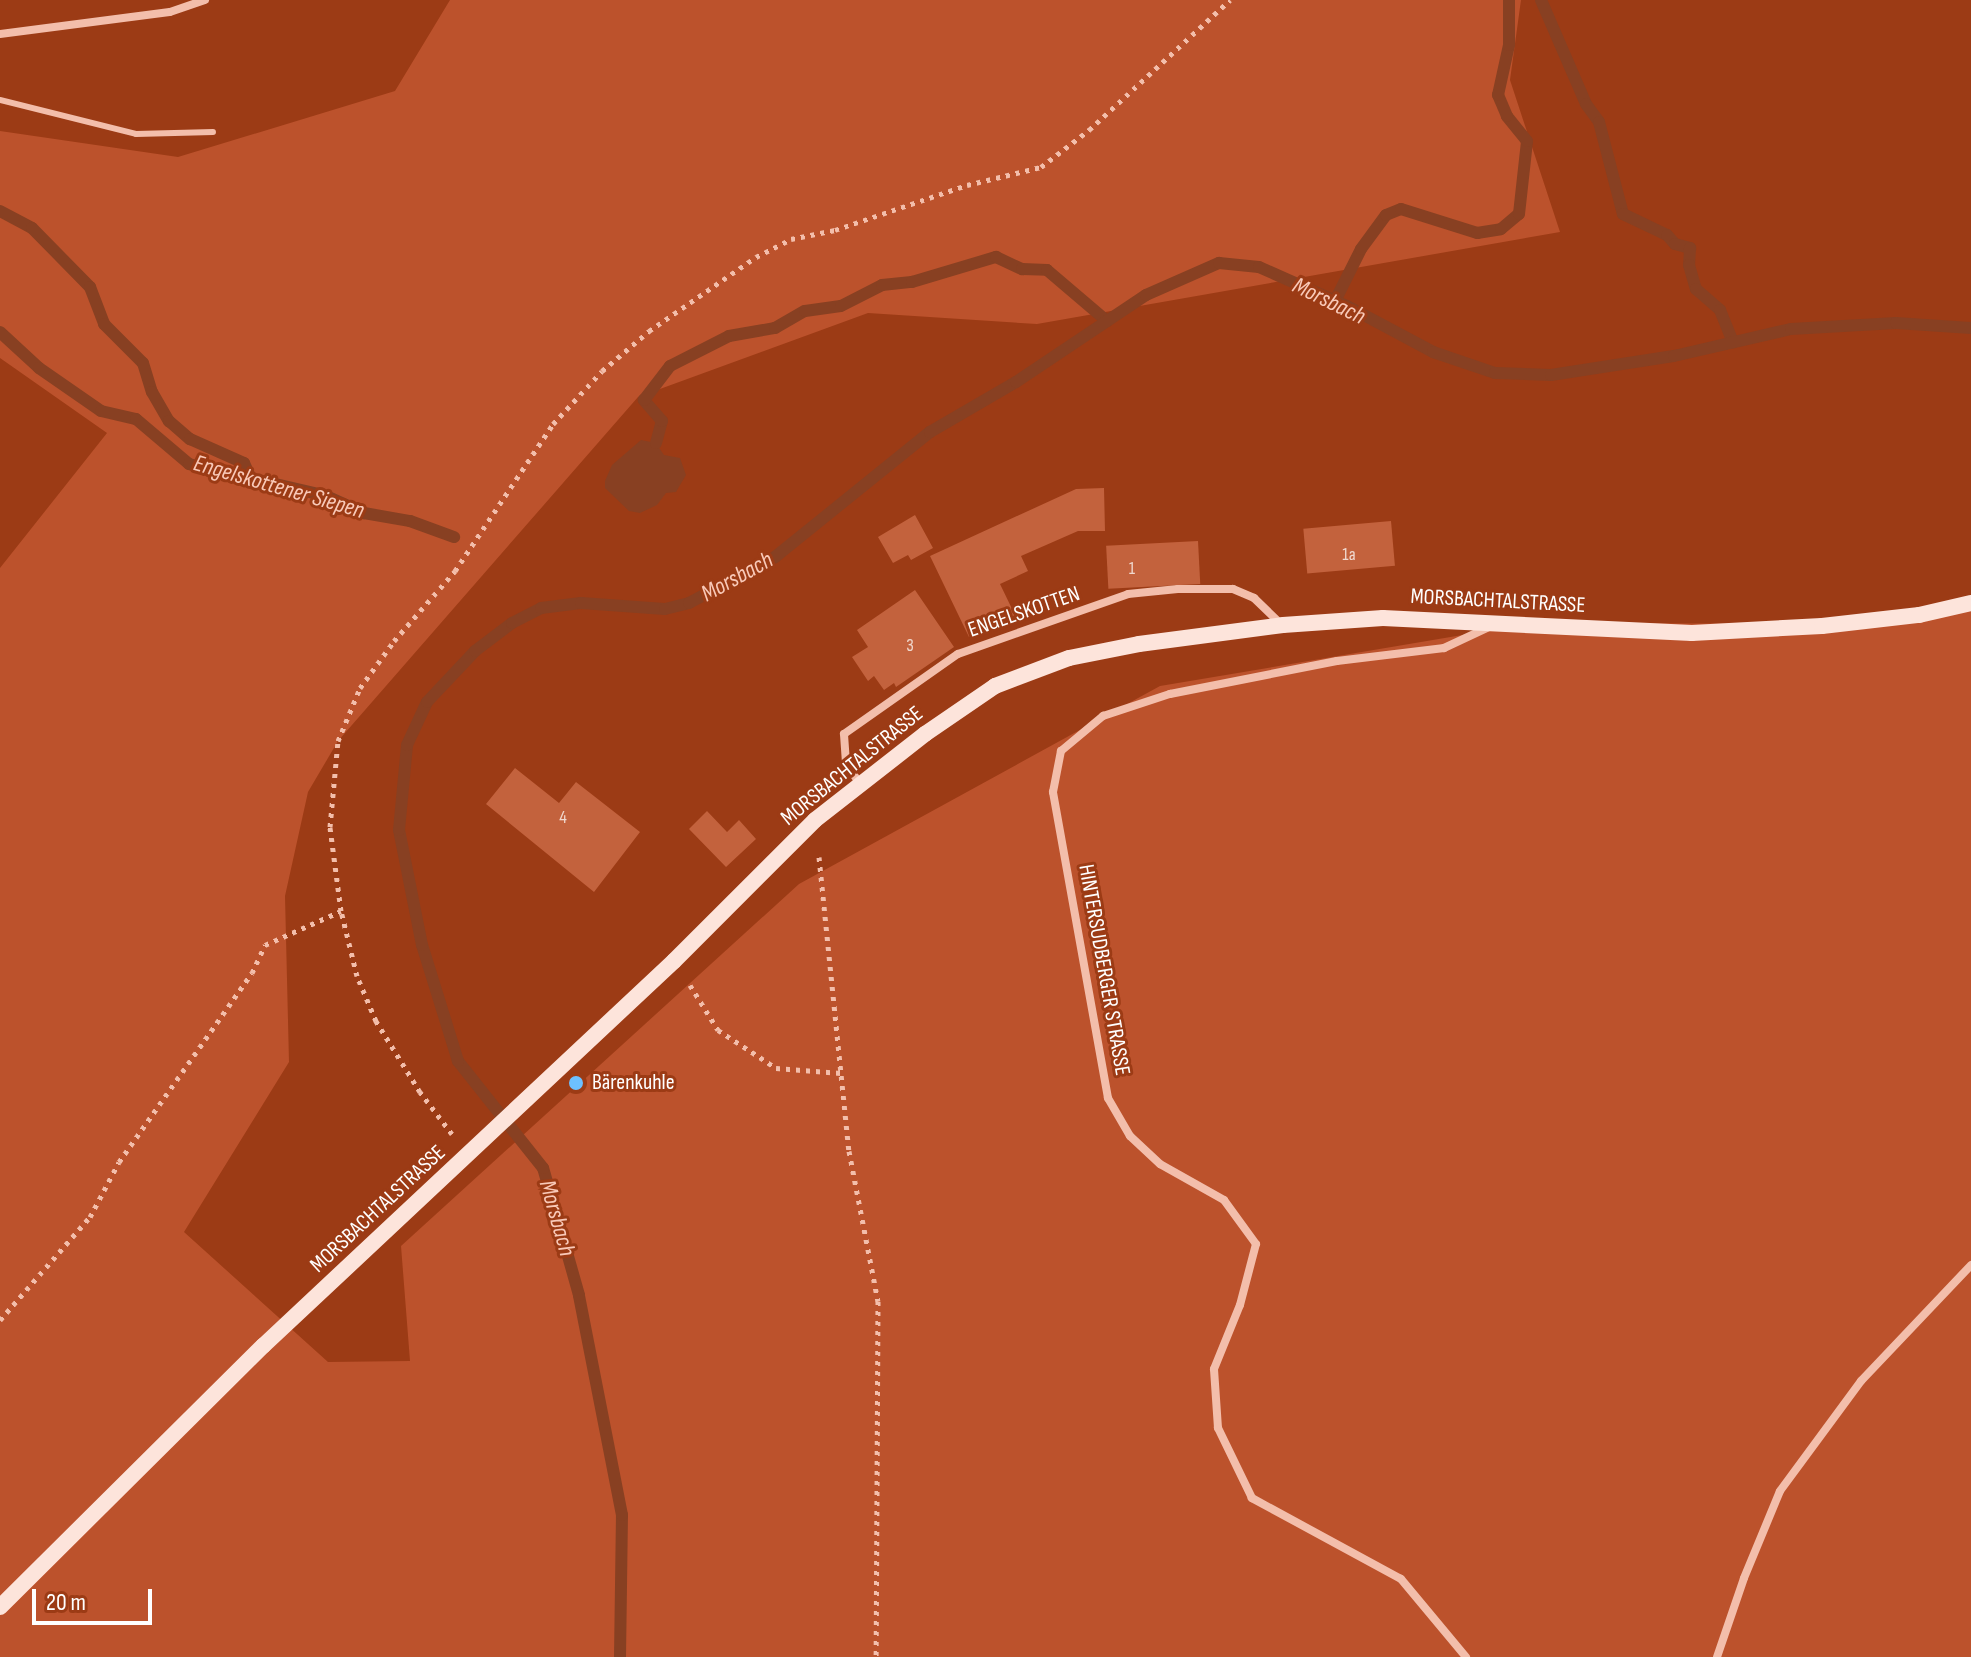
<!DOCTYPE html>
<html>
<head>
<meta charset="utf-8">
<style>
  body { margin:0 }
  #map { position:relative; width:1971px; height:1657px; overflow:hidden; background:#9c3b15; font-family:"Sofia Sans Condensed",sans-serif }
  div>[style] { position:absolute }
  .green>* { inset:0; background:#bc522c }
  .water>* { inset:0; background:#884022 }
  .stream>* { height:12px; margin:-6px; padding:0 6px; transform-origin:6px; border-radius:6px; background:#884022 }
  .building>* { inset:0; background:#c3623d; transform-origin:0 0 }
  .path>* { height:5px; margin-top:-2.5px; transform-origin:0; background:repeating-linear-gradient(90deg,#f3beab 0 4px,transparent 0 10px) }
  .lane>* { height:6px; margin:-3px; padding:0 3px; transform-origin:3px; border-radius:3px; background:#f3beab }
  .street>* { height:8px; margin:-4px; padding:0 4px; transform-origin:4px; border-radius:4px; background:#f3beab }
  .secondary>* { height:16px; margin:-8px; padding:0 8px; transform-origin:8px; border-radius:8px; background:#fde4db }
  .dots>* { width:22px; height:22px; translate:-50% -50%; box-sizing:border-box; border:4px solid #9c3b15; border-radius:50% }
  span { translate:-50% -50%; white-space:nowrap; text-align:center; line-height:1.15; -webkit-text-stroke:6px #9c3b15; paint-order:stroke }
  .number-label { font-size:18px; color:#f0d8ce }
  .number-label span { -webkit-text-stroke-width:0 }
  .street-label { font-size:22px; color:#fff }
  .poi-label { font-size:22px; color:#fff }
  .left { translate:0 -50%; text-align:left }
  .water-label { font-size:24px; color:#f9c9b8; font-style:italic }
  .scale { position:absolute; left:32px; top:1589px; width:120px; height:36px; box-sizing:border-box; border:4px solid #fff; border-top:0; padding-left:10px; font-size:24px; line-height:28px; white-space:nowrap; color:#fff; -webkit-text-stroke:6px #9c3b15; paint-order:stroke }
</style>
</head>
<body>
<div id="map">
  <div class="green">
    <div style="clip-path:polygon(450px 0,1521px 0,1510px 80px,1560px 232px,1037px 324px,868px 313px,638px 397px,338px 741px,308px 792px,285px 896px,289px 1062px,184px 1232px,328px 1362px,410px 1361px,401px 1246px,799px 884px,1160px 686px,1534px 623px,1830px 624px,1971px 606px,1971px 1657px,0 1657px,0 568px,107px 433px,0 358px,0 131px,178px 157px,395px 91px)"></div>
  </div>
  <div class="water">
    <div style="clip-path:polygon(641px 440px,656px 443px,664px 455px,680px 458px,686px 475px,676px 492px,666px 493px,657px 505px,640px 513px,629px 511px,605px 488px,605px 481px,612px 465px)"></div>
  </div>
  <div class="stream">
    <div style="left:1541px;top:0;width:113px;rotate:66.6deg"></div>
    <div style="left:1586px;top:104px;width:22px;rotate:54deg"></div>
    <div style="left:1599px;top:122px;width:95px;rotate:75.4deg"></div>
    <div style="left:1623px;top:214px;width:49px;rotate:25.5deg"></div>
    <div style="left:1667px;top:235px;width:12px;rotate:48deg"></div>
    <div style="left:1675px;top:244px;width:16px;rotate:15deg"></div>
    <div style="left:1690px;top:248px;width:17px;rotate:93deg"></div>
    <div style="left:1689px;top:265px;width:25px;rotate:74deg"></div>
    <div style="left:1696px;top:289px;width:32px;rotate:41deg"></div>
    <div style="left:1720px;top:310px;width:35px;rotate:68deg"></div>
    <div style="left:0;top:211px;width:36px;rotate:28deg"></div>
    <div style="left:32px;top:228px;width:83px;rotate:45.5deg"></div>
    <div style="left:90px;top:287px;width:40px;rotate:69deg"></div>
    <div style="left:104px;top:324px;width:55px;rotate:45deg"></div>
    <div style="left:143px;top:363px;width:30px;rotate:73deg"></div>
    <div style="left:152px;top:392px;width:34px;rotate:60deg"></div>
    <div style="left:169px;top:421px;width:28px;rotate:41deg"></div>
    <div style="left:190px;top:439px;width:59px;rotate:24deg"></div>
    <div style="left:244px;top:463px;width:17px;rotate:66deg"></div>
    <div style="left:1335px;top:301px;width:58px;rotate:-63.4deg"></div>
    <div style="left:1361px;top:249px;width:42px;rotate:-53.7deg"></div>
    <div style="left:1386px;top:215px;width:16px;rotate:-22deg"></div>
    <div style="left:1401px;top:209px;width:80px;rotate:17.5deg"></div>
    <div style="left:1477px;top:233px;width:24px;rotate:-9deg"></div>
    <div style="left:1501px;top:229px;width:23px;rotate:-40deg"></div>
    <div style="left:1519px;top:214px;width:73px;rotate:-83.7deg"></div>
    <div style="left:1527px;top:141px;width:32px;rotate:-129deg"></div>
    <div style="left:1507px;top:116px;width:23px;rotate:-113deg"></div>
    <div style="left:1498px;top:95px;width:51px;rotate:-77.6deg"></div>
    <div style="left:1509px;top:45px;width:45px;rotate:-90deg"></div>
    <div style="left:0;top:332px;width:53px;rotate:42.7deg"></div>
    <div style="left:39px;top:368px;width:75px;rotate:34.7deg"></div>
    <div style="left:101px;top:411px;width:36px;rotate:13deg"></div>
    <div style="left:136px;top:419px;width:70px;rotate:40.3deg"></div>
    <div style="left:189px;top:464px;width:141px;rotate:13.1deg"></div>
    <div style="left:326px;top:496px;width:42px;rotate:24.1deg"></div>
    <div style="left:364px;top:513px;width:47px;rotate:9.9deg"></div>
    <div style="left:410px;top:521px;width:47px;rotate:20deg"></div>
    <div style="left:656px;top:443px;width:23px;rotate:-75deg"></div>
    <div style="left:662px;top:421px;width:28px;rotate:-131deg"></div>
    <div style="left:644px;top:400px;width:43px;rotate:-52.6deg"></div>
    <div style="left:670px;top:366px;width:66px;rotate:-27deg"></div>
    <div style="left:729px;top:336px;width:47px;rotate:-9.9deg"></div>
    <div style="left:775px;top:328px;width:34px;rotate:-30deg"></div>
    <div style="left:805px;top:311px;width:36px;rotate:-8deg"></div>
    <div style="left:841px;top:306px;width:46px;rotate:-27.1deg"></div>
    <div style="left:882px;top:285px;width:30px;rotate:-6deg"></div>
    <div style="left:912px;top:282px;width:88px;rotate:-16.6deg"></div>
    <div style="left:996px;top:257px;width:29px;rotate:25deg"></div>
    <div style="left:1022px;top:269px;width:25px;rotate:2deg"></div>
    <div style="left:1047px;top:270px;width:79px;rotate:40.4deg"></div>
    <div style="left:620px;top:1657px;width:142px;rotate:-89.2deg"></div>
    <div style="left:622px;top:1515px;width:224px;rotate:-101.1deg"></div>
    <div style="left:579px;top:1295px;width:132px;rotate:-105.8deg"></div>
    <div style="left:543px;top:1168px;width:137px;rotate:-128.5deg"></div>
    <div style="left:458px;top:1061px;width:121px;rotate:-107.2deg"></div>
    <div style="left:422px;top:945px;width:117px;rotate:-101.3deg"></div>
    <div style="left:399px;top:830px;width:85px;rotate:-84.6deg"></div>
    <div style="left:407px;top:745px;width:47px;rotate:-65.1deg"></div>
    <div style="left:427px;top:702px;width:70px;rotate:-46.7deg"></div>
    <div style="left:475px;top:651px;width:46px;rotate:-37.1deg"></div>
    <div style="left:512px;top:623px;width:33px;rotate:-27deg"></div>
    <div style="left:541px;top:608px;width:40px;rotate:-7.1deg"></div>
    <div style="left:581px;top:603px;width:84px;rotate:4.1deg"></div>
    <div style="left:665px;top:609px;width:25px;rotate:-14deg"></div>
    <div style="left:689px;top:603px;width:98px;rotate:-28.1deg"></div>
    <div style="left:775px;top:557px;width:199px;rotate:-38.9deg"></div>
    <div style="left:930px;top:432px;width:99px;rotate:-30.2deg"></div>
    <div style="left:1016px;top:382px;width:156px;rotate:-33.8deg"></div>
    <div style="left:1146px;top:295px;width:80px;rotate:-23.7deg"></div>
    <div style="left:1219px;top:263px;width:40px;rotate:5.7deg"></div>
    <div style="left:1259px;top:267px;width:96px;rotate:23.9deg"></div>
    <div style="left:1347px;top:306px;width:98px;rotate:28.1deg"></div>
    <div style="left:1433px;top:352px;width:65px;rotate:18.7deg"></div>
    <div style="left:1495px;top:373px;width:56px;rotate:2deg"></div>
    <div style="left:1551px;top:375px;width:124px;rotate:-8.8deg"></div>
    <div style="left:1674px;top:356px;width:120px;rotate:-13deg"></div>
    <div style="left:1791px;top:329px;width:105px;rotate:-3.3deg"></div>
    <div style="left:1896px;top:323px;width:75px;rotate:3.8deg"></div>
  </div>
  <div class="building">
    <div style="clip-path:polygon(1104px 488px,1105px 531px,1078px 531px,1021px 556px,1028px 571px,1000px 584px,1015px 615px,969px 637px,930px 556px,1076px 489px)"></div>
    <div style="clip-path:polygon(915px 515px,933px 548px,911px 560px,908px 555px,893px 563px,878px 537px)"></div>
    <div style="left:1391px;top:521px;width:45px;height:88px;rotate:85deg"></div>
    <div style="left:1198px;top:541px;width:43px;height:92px;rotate:87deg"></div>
    <div style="clip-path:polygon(915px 590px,954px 647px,896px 687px,894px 683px,884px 690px,874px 676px,868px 681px,852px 657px,868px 647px,857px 630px)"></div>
    <div style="clip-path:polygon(515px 768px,559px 803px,576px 782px,640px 832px,594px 892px,486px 804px)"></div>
    <div style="clip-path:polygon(707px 811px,727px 832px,739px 820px,756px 839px,726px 867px,689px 829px)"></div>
  </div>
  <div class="path">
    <div style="left:819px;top:857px;width:296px;rotate:84.2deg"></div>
    <div style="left:849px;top:1151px;width:153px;rotate:79.1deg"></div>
    <div style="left:878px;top:1301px;width:356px;rotate:90.3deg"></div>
    <div style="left:690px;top:985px;width:53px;rotate:58.1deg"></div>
    <div style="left:718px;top:1030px;width:69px;rotate:33.2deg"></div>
    <div style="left:776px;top:1068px;width:65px;rotate:4.4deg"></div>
    <div style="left:452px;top:1134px;width:53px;rotate:-127.3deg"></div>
    <div style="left:420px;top:1092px;width:84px;rotate:-121.8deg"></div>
    <div style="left:376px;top:1021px;width:49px;rotate:-112.9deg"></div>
    <div style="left:357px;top:976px;width:67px;rotate:-103.8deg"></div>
    <div style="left:341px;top:911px;width:85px;rotate:-97.5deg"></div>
    <div style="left:330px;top:827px;width:86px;rotate:-84.7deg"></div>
    <div style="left:338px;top:741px;width:57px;rotate:-67.5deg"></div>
    <div style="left:360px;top:688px;width:58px;rotate:-54.1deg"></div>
    <div style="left:394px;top:641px;width:93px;rotate:-48.9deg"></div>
    <div style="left:455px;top:571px;width:177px;rotate:-56.3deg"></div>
    <div style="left:553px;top:424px;width:72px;rotate:-47.2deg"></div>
    <div style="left:602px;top:371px;width:62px;rotate:-40.4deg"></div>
    <div style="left:649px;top:331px;width:130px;rotate:-34.7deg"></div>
    <div style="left:756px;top:257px;width:39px;rotate:-27deg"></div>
    <div style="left:791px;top:239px;width:45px;rotate:-11.6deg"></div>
    <div style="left:835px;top:230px;width:139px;rotate:-18.8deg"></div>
    <div style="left:967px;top:185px;width:76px;rotate:-13.7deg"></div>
    <div style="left:1041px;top:167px;width:61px;rotate:-37.6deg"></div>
    <div style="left:1089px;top:130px;width:192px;rotate:-42.7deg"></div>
    <div style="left:0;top:1320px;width:137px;rotate:-48.9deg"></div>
    <div style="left:90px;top:1217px;width:62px;rotate:-62.2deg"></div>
    <div style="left:119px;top:1162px;width:231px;rotate:-54.9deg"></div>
    <div style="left:252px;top:973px;width:31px;rotate:-65deg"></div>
    <div style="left:265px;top:945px;width:83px;rotate:-24.1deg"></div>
  </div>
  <div class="lane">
    <div style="left:0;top:100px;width:140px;rotate:14deg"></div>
    <div style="left:136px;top:134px;width:77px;rotate:-1.5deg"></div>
  </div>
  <div class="street">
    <div style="left:0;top:34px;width:171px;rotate:-7.4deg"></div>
    <div style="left:170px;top:12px;width:37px;rotate:-19deg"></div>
    <div style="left:860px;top:784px;width:25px;rotate:-124deg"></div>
    <div style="left:846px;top:763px;width:29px;rotate:-94deg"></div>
    <div style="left:844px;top:734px;width:139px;rotate:-35.1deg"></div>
    <div style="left:958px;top:654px;width:180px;rotate:-19.4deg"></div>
    <div style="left:1128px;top:594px;width:50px;rotate:-5.7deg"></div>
    <div style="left:1178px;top:589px;width:55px"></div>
    <div style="left:1233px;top:589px;width:23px;rotate:23deg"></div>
    <div style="left:1254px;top:598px;width:39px;rotate:44deg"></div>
    <div style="left:1466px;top:1657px;width:102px;rotate:-129.8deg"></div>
    <div style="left:1401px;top:1579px;width:170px;rotate:-151.5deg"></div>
    <div style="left:1252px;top:1498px;width:78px;rotate:-115.9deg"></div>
    <div style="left:1218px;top:1428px;width:59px;rotate:-93.9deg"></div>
    <div style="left:1214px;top:1369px;width:69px;rotate:-67.9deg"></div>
    <div style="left:1240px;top:1305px;width:63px;rotate:-75.3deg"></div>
    <div style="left:1256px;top:1244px;width:54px;rotate:-126deg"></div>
    <div style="left:1224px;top:1200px;width:73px;rotate:-150.6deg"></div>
    <div style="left:1160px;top:1164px;width:41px;rotate:-137deg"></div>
    <div style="left:1130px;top:1136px;width:44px;rotate:-120.1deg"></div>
    <div style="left:1108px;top:1098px;width:311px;rotate:-100.2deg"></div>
    <div style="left:1053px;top:792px;width:42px;rotate:-79deg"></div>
    <div style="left:1061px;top:751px;width:55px;rotate:-39.8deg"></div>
    <div style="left:1103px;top:716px;width:71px;rotate:-18.2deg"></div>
    <div style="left:1170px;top:694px;width:170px;rotate:-11.2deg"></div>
    <div style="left:1337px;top:661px;width:108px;rotate:-6.9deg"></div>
    <div style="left:1444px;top:648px;width:50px;rotate:-25deg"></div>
    <div style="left:1717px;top:1657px;width:83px;rotate:-71.1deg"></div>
    <div style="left:1744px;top:1578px;width:94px;rotate:-67.5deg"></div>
    <div style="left:1780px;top:1491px;width:137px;rotate:-53.6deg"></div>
    <div style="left:1861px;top:1381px;width:160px;rotate:-46.5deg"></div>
  </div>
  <div class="secondary">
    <div style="left:0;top:1607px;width:371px;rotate:-44.8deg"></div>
    <div style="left:263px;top:1346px;width:563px;rotate:-43.13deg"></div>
    <div style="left:674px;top:961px;width:199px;rotate:-45deg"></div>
    <div style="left:815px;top:820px;width:140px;rotate:-38deg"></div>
    <div style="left:925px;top:734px;width:85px;rotate:-34.4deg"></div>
    <div style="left:995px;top:686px;width:79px;rotate:-20.7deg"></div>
    <div style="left:1069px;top:658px;width:71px;rotate:-11.3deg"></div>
    <div style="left:1139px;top:644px;width:145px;rotate:-7.5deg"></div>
    <div style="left:1283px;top:625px;width:100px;rotate:-4deg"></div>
    <div style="left:1383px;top:618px;width:309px;rotate:2.8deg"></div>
    <div style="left:1692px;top:633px;width:130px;rotate:-3.1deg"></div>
    <div style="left:1822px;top:626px;width:98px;rotate:-6.5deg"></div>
    <div style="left:1919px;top:615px;width:53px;rotate:-13deg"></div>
  </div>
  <div class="dots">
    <div style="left:576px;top:1083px;background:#6dc0ff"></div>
  </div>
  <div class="number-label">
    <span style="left:1349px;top:555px">1a</span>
    <span style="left:1132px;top:569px">1</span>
    <span style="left:910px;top:646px">3</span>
    <span style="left:563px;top:818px">4</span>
  </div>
  <div class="street-label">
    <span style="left:1498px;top:601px;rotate:3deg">MORSBACHTALSTRASSE</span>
    <span style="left:1024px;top:612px;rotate:-19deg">ENGELSKOTTEN</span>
    <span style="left:852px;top:766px;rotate:-39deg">MORSBACHTALSTRASSE</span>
    <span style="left:1104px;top:970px;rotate:80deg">HINTERSUDBERGER STRASSE</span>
    <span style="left:378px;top:1209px;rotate:-43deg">MORSBACHTALSTRASSE</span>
  </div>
  <div class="poi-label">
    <span class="left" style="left:592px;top:1083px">Bärenkuhle</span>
  </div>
  <div class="water-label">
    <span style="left:1329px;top:301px;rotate:26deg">Morsbach</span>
    <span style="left:279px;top:487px;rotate:16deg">Engelskottener Siepen</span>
    <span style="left:737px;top:577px;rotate:-29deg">Morsbach</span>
    <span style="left:557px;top:1218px;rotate:74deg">Morsbach</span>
  </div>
  <div class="scale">20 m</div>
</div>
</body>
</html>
